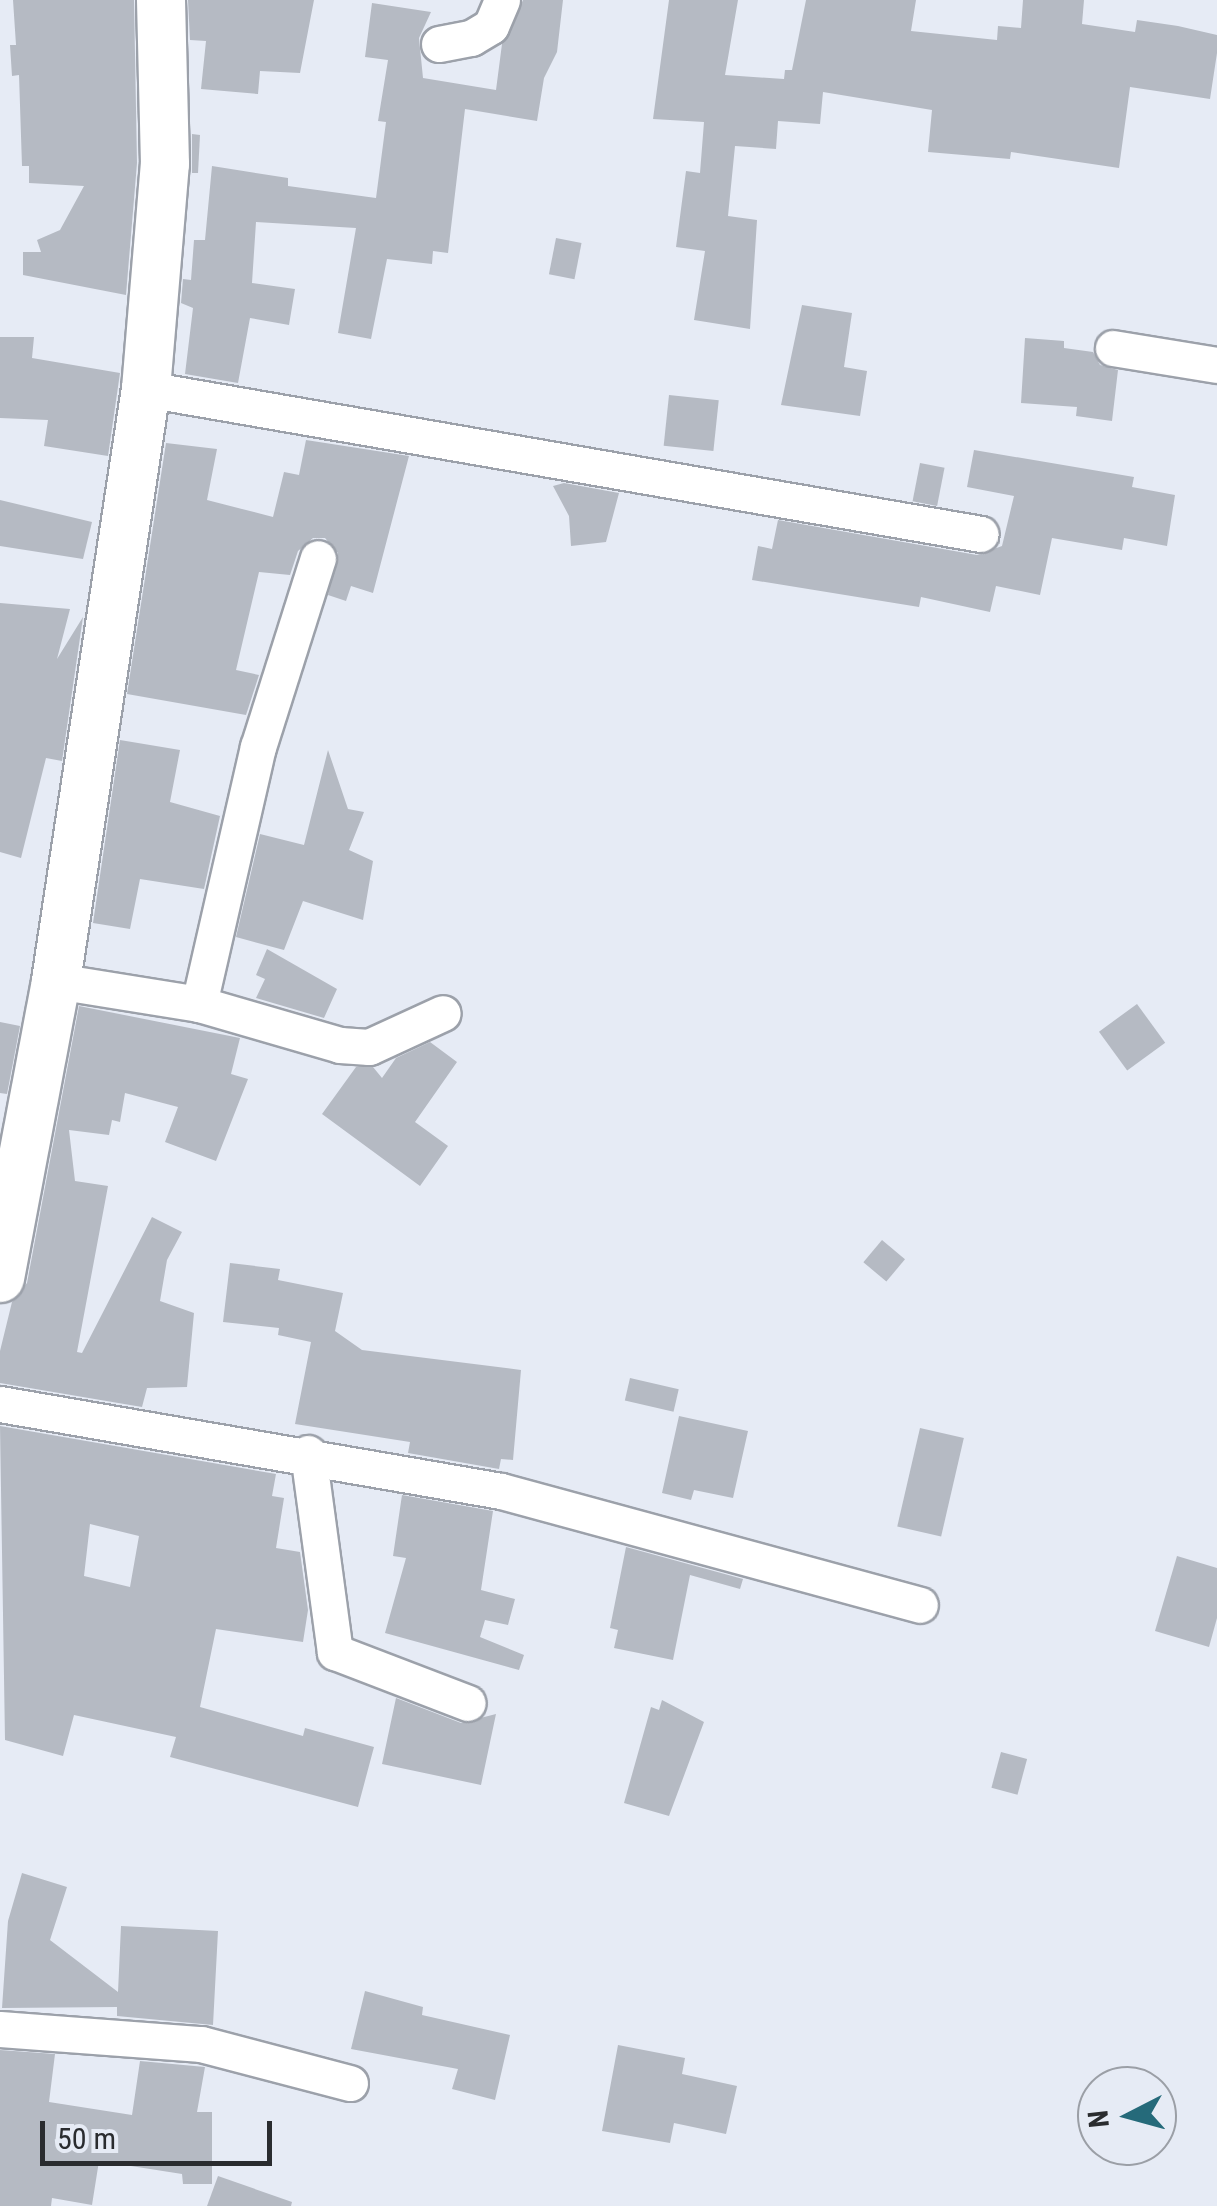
<!DOCTYPE html>
<html>
<head>
<meta charset="utf-8">
<style>
  body { margin:0 }
  #map { position:relative; width:1217px; height:2206px; overflow:hidden; background:#e6ebf5; font-family:"Roboto Condensed",sans-serif }
  div>[style] { position:absolute }
  .building>* { inset:0; background:#b5bac3; transform-origin:0 0 }
  .roads { filter:drop-shadow(2px 0 #9ca1aa) drop-shadow(-2px 0 #9ca1aa) drop-shadow(0 2px #9ca1aa) drop-shadow(0 -2px #9ca1aa) }
  .street>* { height:35px; margin:-17.5px; padding:0 17.5px; transform-origin:17.5px; border-radius:17.5px; background:#fff }
  .secondary>* { height:48px; margin:-24px; padding:0 24px; transform-origin:24px; border-radius:24px; background:#fff }
  span { translate:-50% -50%; white-space:nowrap; text-align:center; line-height:1.15; -webkit-text-stroke:9px #e6ebf5; paint-order:stroke }
  .north { position:absolute; left:1077px; top:2066px; width:100px; height:100px; box-sizing:border-box; background:#e6ebf5; border:2px solid #9b9fa6; border-radius:50%; rotate:264deg; font-size:28px; font-weight:700; line-height:40px; text-align:center; color:#2a2c2f }
  .north::after { content:''; display:block; margin:auto; width:35px; height:45px; background:#256a7a; clip-path:polygon(50% 0,100% 100%,50% 72%,0 100%) }
  .scale { position:absolute; left:40px; top:2121px; width:232px; height:45px; box-sizing:border-box; border:5px solid #2a2c2f; border-top:0; padding-left:12px; font-size:30px; line-height:35px; white-space:nowrap; color:#2a2c2f; -webkit-text-stroke:8px #e6ebf5; paint-order:stroke }
</style>
</head>
<body>
<div id="map">
  <div class="building">
    <div style="clip-path:polygon(13px 0,134px 0,137px 163px,126px 295px,23px 275px,23px 252px,41px 252px,37px 240px,60px 230px,84px 186px,29px 183px,29px 166px,22px 166px,19px 75px,12px 76px,10px 45px,16px 45px)"></div>
    <div style="clip-path:polygon(188px 0,314px 0,300px 73px,260px 71px,258px 94px,201px 89px,206px 41px,190px 40px)"></div>
    <div style="clip-path:polygon(523px 0,563px 0,557px 52px,544px 78px,537px 121px,465px 109px,448px 253px,433px 251px,432px 264px,387px 259px,371px 339px,338px 333px,356px 228px,256px 222px,252px 283px,295px 289px,289px 325px,250px 318px,238px 383px,185px 374px,193px 308px,181px 303px,183px 279px,191px 280px,194px 240px,205px 240px,212px 166px,288px 178px,288px 186px,376px 198px,386px 122px,378px 121px,388px 60px,365px 57px,372px 3px,431px 12px,419px 38px,423px 78px,496px 90px,502px 44px)"></div>
    <div style="clip-path:polygon(669px 0,738px 0,725px 75px,784px 79px,785px 70px,792px 70px,806px 0,916px 0,911px 31px,997px 40px,998px 26px,1021px 28px,1023px 0,1084px 0,1082px 24px,1135px 32px,1137px 20px,1178px 26px,1217px 35px,1217px 53px,1210px 99px,1130px 87px,1119px 168px,1011px 152px,1010px 159px,928px 152px,932px 110px,823px 92px,820px 124px,778px 121px,776px 149px,735px 146px,728px 216px,757px 220px,750px 329px,694px 320px,705px 251px,676px 247px,686px 171px,700px 173px,704px 122px,653px 119px)"></div>
    <div style="clip-path:polygon(192px 134px,200px 135px,198px 173px,192px 173px)"></div>
    <div style="left:556px;top:238px;width:26px;height:37px;rotate:11deg"></div>
    <div style="clip-path:polygon(802px 305px,852px 313px,844px 367px,867px 371px,860px 416px,781px 405px)"></div>
    <div style="clip-path:polygon(0 337px,34px 337px,32px 358px,120px 373px,108px 456px,44px 446px,48px 420px,0 418px)"></div>
    <div style="clip-path:polygon(1025px 338px,1064px 341px,1064px 348px,1093px 352px,1100px 365px,1118px 370px,1112px 421px,1076px 416px,1077px 407px,1021px 403px)"></div>
    <div style="left:669px;top:395px;width:50px;height:51px;rotate:6deg"></div>
    <div style="clip-path:polygon(306px 440px,409px 456px,373px 593px,351px 586px,346px 601px,328px 595px,338px 553px,325px 538px,313px 538px,298px 551px,290px 575px,259px 572px,236px 670px,259px 675px,246px 715px,127px 694px,166px 443px,217px 449px,207px 500px,273px 517px,284px 472px,299px 475px)"></div>
    <div style="clip-path:polygon(974px 450px,1134px 477px,1132px 487px,1175px 495px,1167px 546px,1124px 538px,1122px 550px,1052px 538px,1040px 595px,996px 586px,990px 612px,921px 597px,919px 607px,752px 580px,758px 546px,772px 549px,778px 520px,977px 555px,1002px 546px,1014px 496px,967px 487px)"></div>
    <div style="left:920px;top:463px;width:25px;height:39px;rotate:11deg"></div>
    <div style="clip-path:polygon(564px 483px,619px 493px,606px 542px,571px 546px,569px 516px,553px 486px)"></div>
    <div style="clip-path:polygon(0 500px,92px 522px,83px 559px,0 546px)"></div>
    <div style="clip-path:polygon(0 603px,70px 609px,57px 659px,83px 617px,62px 761px,46px 758px,21px 858px,0 852px)"></div>
    <div style="clip-path:polygon(120px 740px,180px 750px,170px 802px,220px 816px,204px 889px,140px 879px,130px 929px,93px 923px)"></div>
    <div style="clip-path:polygon(328px 750px,348px 809px,364px 812px,349px 850px,373px 861px,363px 920px,303px 901px,284px 950px,236px 937px,260px 834px,304px 845px)"></div>
    <div style="clip-path:polygon(267px 949px,337px 989px,324px 1018px,256px 998px,265px 979px,256px 975px)"></div>
    <div style="left:1137px;top:1004px;width:48px;height:47px;rotate:54deg"></div>
    <div style="clip-path:polygon(79px 1006px,240px 1038px,231px 1074px,248px 1079px,216px 1161px,165px 1142px,178px 1107px,125px 1093px,120px 1122px,112px 1120px,109px 1135px,69px 1130px,75px 1181px,108px 1186px,77px 1352px,82px 1353px,152px 1217px,182px 1232px,167px 1260px,160px 1301px,194px 1313px,187px 1387px,147px 1388px,142px 1407px,0 1383px,0 1351px,12px 1302px,27px 1283px)"></div>
    <div style="clip-path:polygon(0 1022px,20px 1026px,7px 1094px,0 1093px)"></div>
    <div style="clip-path:polygon(430px 1042px,457px 1062px,415px 1122px,448px 1146px,420px 1186px,322px 1114px,356px 1067px,373px 1067px,382px 1078px,396px 1058px)"></div>
    <div style="left:882px;top:1240px;width:30px;height:29px;rotate:40deg"></div>
    <div style="clip-path:polygon(230px 1263px,280px 1269px,278px 1280px,343px 1293px,335px 1331px,362px 1350px,521px 1370px,513px 1460px,501px 1459px,499px 1469px,408px 1453px,410px 1442px,295px 1424px,311px 1342px,278px 1335px,279px 1328px,223px 1322px)"></div>
    <div style="left:630px;top:1378px;width:50px;height:23px;rotate:13deg"></div>
    <div style="clip-path:polygon(679px 1416px,748px 1431px,733px 1498px,694px 1490px,691px 1500px,662px 1493px)"></div>
    <div style="clip-path:polygon(evenodd,0 1426px,276px 1474px,272px 1496px,284px 1498px,276px 1548px,300px 1552px,308px 1610px,303px 1642px,216px 1629px,200px 1707px,303px 1736px,305px 1728px,374px 1747px,358px 1807px,170px 1757px,176px 1737px,74px 1715px,63px 1756px,5px 1740px,0 1426px,90px 1524px,139px 1536px,130px 1587px,84px 1576px,90px 1524px)"></div>
    <div style="left:920px;top:1428px;width:45px;height:101px;rotate:13deg"></div>
    <div style="clip-path:polygon(402px 1495px,493px 1511px,481px 1590px,515px 1599px,508px 1625px,485px 1620px,480px 1637px,524px 1655px,519px 1670px,385px 1633px,406px 1558px,393px 1556px)"></div>
    <div style="clip-path:polygon(626px 1547px,743px 1579px,740px 1589px,690px 1575px,673px 1660px,614px 1648px,618px 1630px,610px 1628px)"></div>
    <div style="clip-path:polygon(1177px 1556px,1217px 1568px,1217px 1618px,1209px 1647px,1155px 1631px)"></div>
    <div style="clip-path:polygon(396px 1698px,461px 1723px,496px 1714px,481px 1785px,382px 1764px)"></div>
    <div style="clip-path:polygon(662px 1700px,704px 1722px,669px 1816px,624px 1803px,651px 1707px,659px 1710px)"></div>
    <div style="left:1001px;top:1752px;width:27px;height:37px;rotate:15deg"></div>
    <div style="clip-path:polygon(22px 1873px,67px 1887px,50px 1940px,118px 1992px,121px 1926px,218px 1931px,213px 2025px,117px 2016px,117px 2007px,2px 2008px,8px 1921px)"></div>
    <div style="clip-path:polygon(365px 1991px,423px 2007px,422px 2015px,510px 2035px,495px 2100px,452px 2089px,458px 2069px,351px 2049px)"></div>
    <div style="clip-path:polygon(618px 2045px,685px 2058px,682px 2074px,737px 2086px,726px 2134px,674px 2123px,670px 2143px,602px 2131px)"></div>
    <div style="clip-path:polygon(0 2050px,55px 2054px,49px 2102px,132px 2115px,140px 2061px,205px 2067px,197px 2112px,212px 2112px,212px 2184px,183px 2184px,182px 2174px,99px 2161px,92px 2205px,52px 2198px,51px 2206px,0 2206px)"></div>
    <div style="clip-path:polygon(218px 2176px,292px 2202px,291px 2206px,207px 2206px)"></div>
  </div>
  <div class="roads">
    <div class="street">
      <div style="left:439px;top:44px;width:33px;rotate:-11deg"></div>
      <div style="left:471px;top:38px;width:23px;rotate:-31deg"></div>
      <div style="left:491px;top:26px;width:28px;rotate:-67deg"></div>
      <div style="left:1113px;top:348px;width:105px;rotate:9.3deg"></div>
      <div style="left:146px;top:389px;width:847px;rotate:9.85deg"></div>
      <div style="left:56px;top:981px;width:145px;rotate:9.1deg"></div>
      <div style="left:199px;top:1004px;width:147px;rotate:16.2deg"></div>
      <div style="left:340px;top:1045px;width:29px;rotate:4deg"></div>
      <div style="left:369px;top:1047px;width:81px;rotate:-24.7deg"></div>
      <div style="left:199px;top:1004px;width:264px;rotate:-77.1deg"></div>
      <div style="left:258px;top:747px;width:198px;rotate:-72.4deg"></div>
      <div style="left:0;top:1404px;width:508px;rotate:9.85deg"></div>
      <div style="left:501px;top:1491px;width:434px;rotate:15.2deg"></div>
      <div style="left:308px;top:1453px;width:201px;rotate:82.3deg"></div>
      <div style="left:335px;top:1652px;width:142px;rotate:21deg"></div>
      <div style="left:0;top:2029px;width:202px;rotate:4.3deg"></div>
      <div style="left:201px;top:2044px;width:154px;rotate:14.7deg"></div>
    </div>
    <div class="secondary">
      <div style="left:0;top:1278px;width:302px;rotate:-79.3deg"></div>
      <div style="left:56px;top:981px;width:599px;rotate:-81.36deg"></div>
      <div style="left:146px;top:389px;width:226px;rotate:-85.2deg"></div>
      <div style="left:165px;top:164px;width:164px;rotate:-91.4deg"></div>
    </div>
  </div>
  <div class="north">N</div>
  <div class="scale">50 m</div>
</div>
</body>
</html>
